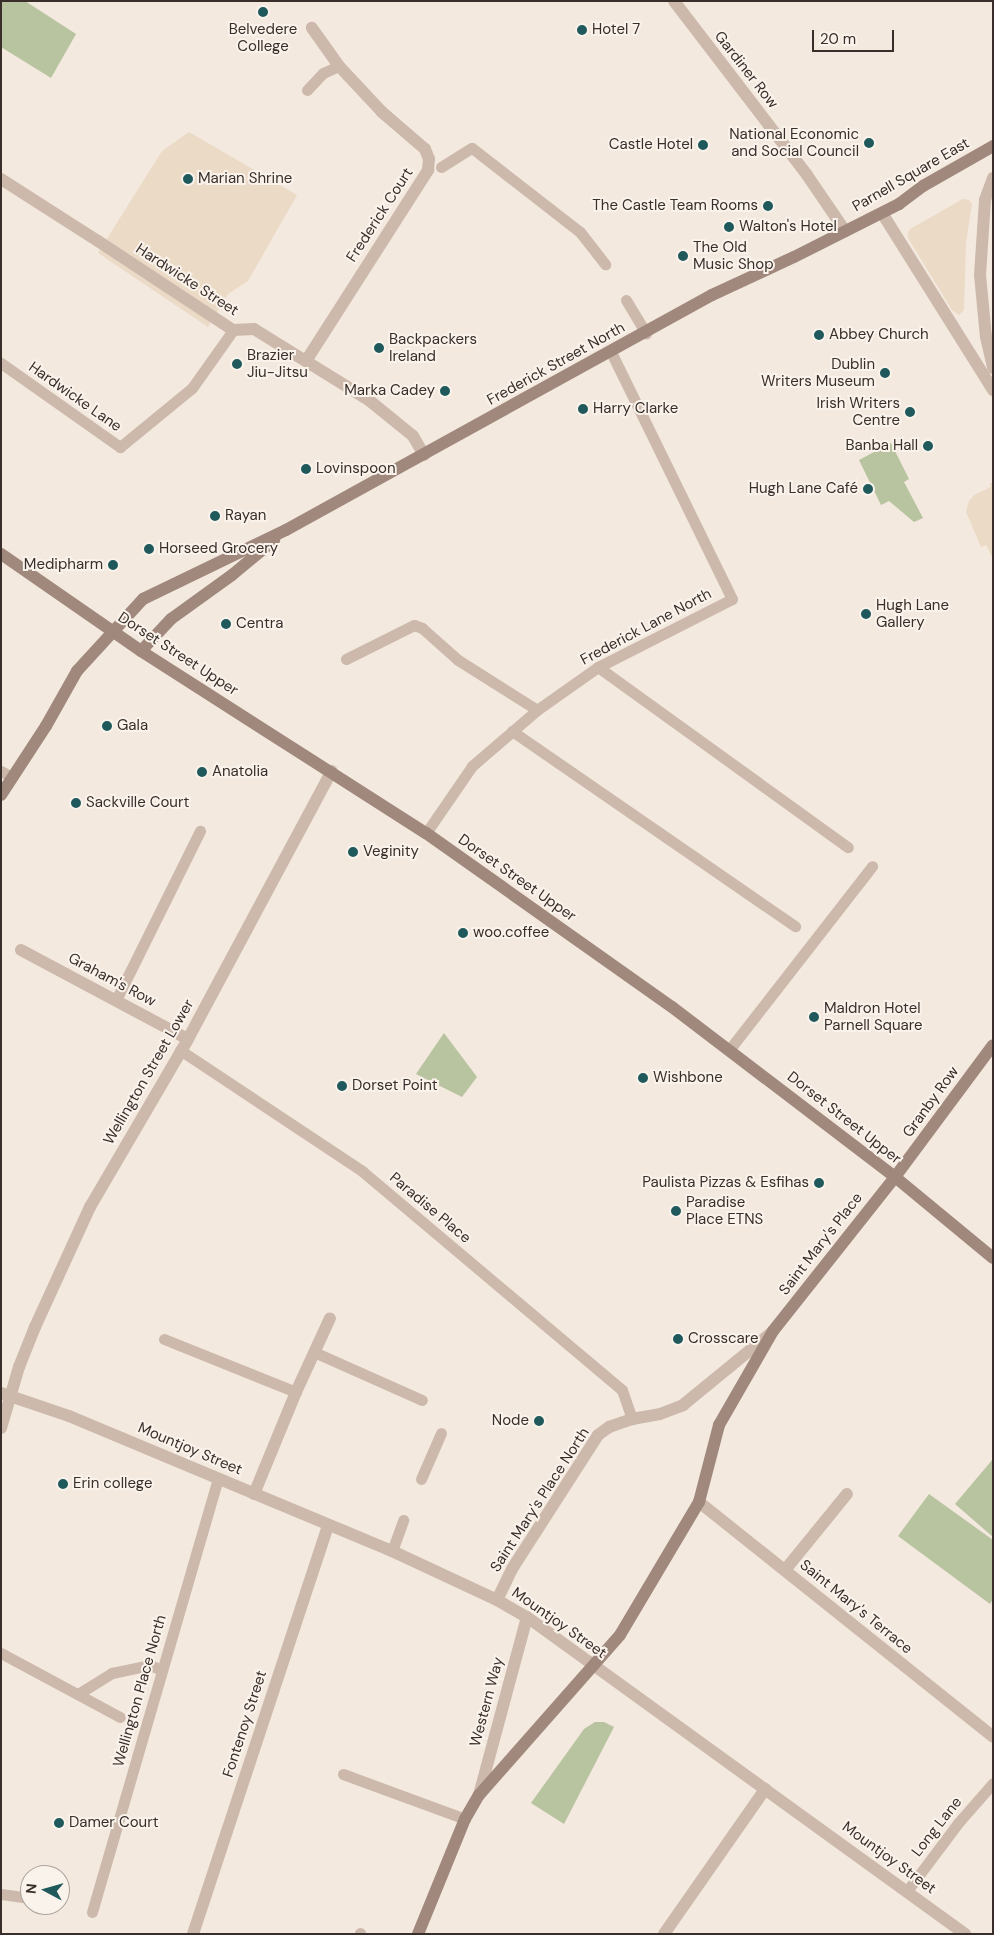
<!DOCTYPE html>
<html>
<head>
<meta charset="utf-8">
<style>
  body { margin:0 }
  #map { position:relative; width:994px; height:1935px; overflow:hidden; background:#f3e9df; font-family:"DM Sans",sans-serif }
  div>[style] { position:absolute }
  .green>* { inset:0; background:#b8c39f }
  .plaza>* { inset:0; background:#ebdac6 }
  .service>* { height:11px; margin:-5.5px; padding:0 5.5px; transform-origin:5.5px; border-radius:5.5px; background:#ccb9ab }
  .pedestrian>* { height:12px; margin:-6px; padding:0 6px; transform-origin:6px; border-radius:6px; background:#ccb9ab }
  .minor>* { height:12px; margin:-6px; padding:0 6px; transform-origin:6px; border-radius:6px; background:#ccb9ab }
  .tertiary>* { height:12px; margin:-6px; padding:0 6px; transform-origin:6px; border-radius:6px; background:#ccb9ab }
  .secondary>* { height:12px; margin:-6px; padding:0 6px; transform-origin:6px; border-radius:6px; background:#a0887c }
  .dots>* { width:14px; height:14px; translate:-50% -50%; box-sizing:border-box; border:2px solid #faf3ec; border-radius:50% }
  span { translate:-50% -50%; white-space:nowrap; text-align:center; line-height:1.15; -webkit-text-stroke:4px #faf3ec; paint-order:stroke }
  .poi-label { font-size:15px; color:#392e2a }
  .left { translate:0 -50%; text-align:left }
  .right { translate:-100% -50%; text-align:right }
  .street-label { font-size:15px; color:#392e2a }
  .frame { position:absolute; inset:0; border:2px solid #392e2a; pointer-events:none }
  .north { position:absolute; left:20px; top:1865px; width:50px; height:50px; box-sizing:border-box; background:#faf3ec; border:1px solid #ada49e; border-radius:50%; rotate:276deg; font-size:14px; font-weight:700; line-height:20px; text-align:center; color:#392e2a }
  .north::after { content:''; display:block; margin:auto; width:18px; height:22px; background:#1f595c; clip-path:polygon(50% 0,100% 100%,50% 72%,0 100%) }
  .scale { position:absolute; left:812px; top:30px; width:82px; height:22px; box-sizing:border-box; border:2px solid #392e2a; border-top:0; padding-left:6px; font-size:15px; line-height:18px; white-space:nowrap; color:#392e2a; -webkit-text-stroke:4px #faf3ec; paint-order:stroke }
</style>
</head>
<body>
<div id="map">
  <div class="green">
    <div style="clip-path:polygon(1px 1px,25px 1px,76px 34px,51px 78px,1px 47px)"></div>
    <div style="clip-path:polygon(891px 443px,909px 479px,904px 482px,923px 518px,914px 522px,889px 501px,881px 505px,859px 460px)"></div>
    <div style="clip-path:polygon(444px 1033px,477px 1077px,462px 1097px,416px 1074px)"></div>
    <div style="clip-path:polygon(993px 1459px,993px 1537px,955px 1504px)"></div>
    <div style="clip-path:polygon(929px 1494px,993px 1540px,993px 1599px,990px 1604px,898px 1536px)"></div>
    <div style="clip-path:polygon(595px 1722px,604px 1722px,614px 1727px,564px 1824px,531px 1803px,584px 1729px)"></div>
  </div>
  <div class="plaza">
    <div style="clip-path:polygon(189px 132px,297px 195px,248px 281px,228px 294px,208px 327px,98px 253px,162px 151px)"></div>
    <div style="clip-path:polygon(963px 199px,969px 200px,972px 204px,966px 243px,964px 310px,959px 315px,952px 310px,908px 238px,908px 232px,910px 229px)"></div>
    <div style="clip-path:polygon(993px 482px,993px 559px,986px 545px,981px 547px,966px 512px,969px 501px,974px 495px,991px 487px,990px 484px)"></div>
  </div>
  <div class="service">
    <div style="left:307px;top:90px;width:23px;rotate:-47deg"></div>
    <div style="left:323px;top:73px;width:17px;rotate:-24deg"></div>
    <div style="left:441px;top:167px;width:36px;rotate:-32deg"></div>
    <div style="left:472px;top:148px;width:137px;rotate:37.9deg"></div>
    <div style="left:580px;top:232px;width:41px;rotate:52deg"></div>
    <div style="left:626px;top:300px;width:39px;rotate:59deg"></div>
    <div style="left:1px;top:363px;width:146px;rotate:35.2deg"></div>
    <div style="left:120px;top:447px;width:93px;rotate:-39.3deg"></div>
    <div style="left:192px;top:388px;width:71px;rotate:-54.7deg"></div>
    <div style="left:346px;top:659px;width:76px;rotate:-26.6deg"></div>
    <div style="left:414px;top:625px;width:9px;rotate:21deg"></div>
    <div style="left:422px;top:628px;width:48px;rotate:41.6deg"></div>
    <div style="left:458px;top:660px;width:93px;rotate:32.3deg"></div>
    <div style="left:598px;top:667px;width:308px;rotate:35.8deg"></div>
    <div style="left:512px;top:731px;width:344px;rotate:34.6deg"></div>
    <div style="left:1px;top:771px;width:13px;rotate:29deg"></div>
    <div style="left:426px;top:833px;width:81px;rotate:-55.5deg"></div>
    <div style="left:472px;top:766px;width:86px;rotate:-40.7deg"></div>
    <div style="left:537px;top:710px;width:75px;rotate:-35.2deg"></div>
    <div style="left:598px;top:667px;width:150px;rotate:-26.9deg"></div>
    <div style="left:732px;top:599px;width:275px;rotate:-116.1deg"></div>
    <div style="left:116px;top:1000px;width:189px;rotate:-63.6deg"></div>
    <div style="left:180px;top:1050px;width:219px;rotate:33.6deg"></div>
    <div style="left:362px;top:1171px;width:340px;rotate:40.1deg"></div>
    <div style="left:622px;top:1390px;width:31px;rotate:71deg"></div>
    <div style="left:729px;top:1050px;width:233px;rotate:-52.1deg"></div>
    <div style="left:164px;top:1339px;width:142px;rotate:21.9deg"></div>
    <div style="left:314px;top:1352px;width:118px;rotate:24deg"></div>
    <div style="left:421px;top:1479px;width:50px;rotate:-66.5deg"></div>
    <div style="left:392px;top:1551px;width:33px;rotate:-70deg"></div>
    <div style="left:1px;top:1653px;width:135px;rotate:28.3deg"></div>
    <div style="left:78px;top:1694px;width:40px;rotate:-32deg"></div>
    <div style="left:112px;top:1673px;width:39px;rotate:-12deg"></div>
    <div style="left:150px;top:1665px;width:13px;rotate:23deg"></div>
    <div style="left:343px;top:1774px;width:130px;rotate:20.2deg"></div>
    <div style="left:907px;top:1891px;width:85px;rotate:-53.1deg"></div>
    <div style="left:958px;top:1823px;width:53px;rotate:-48.8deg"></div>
    <div style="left:1px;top:1894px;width:22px;rotate:8deg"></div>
    <div style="left:92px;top:1912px;width:452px;rotate:-73.8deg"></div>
    <div style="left:360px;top:1934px;width:1px;rotate:-90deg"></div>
  </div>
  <div class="pedestrian">
    <div style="left:98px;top:241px;width:162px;rotate:33.4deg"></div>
  </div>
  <div class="minor">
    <div style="left:1px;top:179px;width:115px;rotate:32.6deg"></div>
    <div style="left:233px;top:330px;width:21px;rotate:-3deg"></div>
    <div style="left:254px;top:329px;width:137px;rotate:31.8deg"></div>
    <div style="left:370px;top:401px;width:55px;rotate:39.1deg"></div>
    <div style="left:413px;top:436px;width:22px;rotate:60deg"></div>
    <div style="left:306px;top:361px;width:227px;rotate:-57.4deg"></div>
    <div style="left:428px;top:170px;width:11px;rotate:-85deg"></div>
    <div style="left:429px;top:159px;width:11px;rotate:-112deg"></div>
    <div style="left:425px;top:149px;width:57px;rotate:-139.3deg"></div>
    <div style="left:382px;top:112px;width:63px;rotate:-133.1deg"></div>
    <div style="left:339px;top:66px;width:47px;rotate:-125.4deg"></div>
    <div style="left:21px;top:950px;width:189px;rotate:28.1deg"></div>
    <div style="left:1px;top:1428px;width:64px;rotate:-73.6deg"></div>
    <div style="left:19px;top:1367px;width:43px;rotate:-68.2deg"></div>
    <div style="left:35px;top:1327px;width:132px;rotate:-65.4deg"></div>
    <div style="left:90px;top:1207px;width:194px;rotate:-59.7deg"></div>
    <div style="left:188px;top:1039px;width:304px;rotate:-61.8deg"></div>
    <div style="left:254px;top:1494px;width:110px;rotate:-67.6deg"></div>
    <div style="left:296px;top:1392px;width:81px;rotate:-65.3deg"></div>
    <div style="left:699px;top:1502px;width:376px;rotate:38.6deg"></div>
    <div style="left:785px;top:1570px;width:98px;rotate:-50.8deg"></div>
    <div style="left:193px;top:1934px;width:431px;rotate:-71.7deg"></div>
    <div style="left:664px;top:1934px;width:177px;rotate:-55.1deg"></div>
  </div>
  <div class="tertiary">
    <div style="left:674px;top:1px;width:219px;rotate:52.6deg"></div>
    <div style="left:807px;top:175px;width:68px;rotate:55.8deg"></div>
    <div style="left:993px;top:178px;width:23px;rotate:110deg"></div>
    <div style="left:985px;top:200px;width:75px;rotate:93.8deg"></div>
    <div style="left:980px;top:275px;width:62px;rotate:84.5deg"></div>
    <div style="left:986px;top:337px;width:32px;rotate:77deg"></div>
    <div style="left:882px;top:213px;width:209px;rotate:57.9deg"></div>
    <div style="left:1px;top:1393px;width:72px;rotate:18.7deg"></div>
    <div style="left:69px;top:1416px;width:350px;rotate:22.7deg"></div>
    <div style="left:392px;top:1551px;width:116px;rotate:25deg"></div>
    <div style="left:497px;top:1600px;width:34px;rotate:30deg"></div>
    <div style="left:527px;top:1617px;width:541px;rotate:35.89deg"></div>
    <div style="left:497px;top:1600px;width:34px;rotate:-64deg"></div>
    <div style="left:512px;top:1569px;width:159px;rotate:-57.3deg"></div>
    <div style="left:598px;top:1435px;width:14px;rotate:-36deg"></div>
    <div style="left:609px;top:1427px;width:24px;rotate:-19deg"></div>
    <div style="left:632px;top:1419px;width:28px;rotate:-10deg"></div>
    <div style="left:660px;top:1414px;width:25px;rotate:-21deg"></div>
    <div style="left:683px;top:1405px;width:114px;rotate:-39.3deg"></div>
    <div style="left:479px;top:1795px;width:184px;rotate:-74.9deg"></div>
  </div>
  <div class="secondary">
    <div style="left:1px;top:554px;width:170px;rotate:34.7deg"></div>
    <div style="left:141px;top:651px;width:338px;rotate:32.6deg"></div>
    <div style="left:426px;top:833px;width:301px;rotate:35.3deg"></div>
    <div style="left:672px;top:1007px;width:280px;rotate:37.3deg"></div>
    <div style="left:895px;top:1177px;width:127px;rotate:39.6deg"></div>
    <div style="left:141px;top:651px;width:44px;rotate:-46.8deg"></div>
    <div style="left:171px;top:619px;width:75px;rotate:-35.8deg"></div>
    <div style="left:232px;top:575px;width:55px;rotate:-39.8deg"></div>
    <div style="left:1px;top:795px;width:82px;rotate:-56.9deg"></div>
    <div style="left:46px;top:726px;width:63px;rotate:-60.6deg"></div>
    <div style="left:77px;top:671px;width:98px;rotate:-47.5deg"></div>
    <div style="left:143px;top:599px;width:159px;rotate:-25.8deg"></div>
    <div style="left:286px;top:530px;width:487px;rotate:-28.9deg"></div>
    <div style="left:712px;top:295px;width:90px;rotate:-24.9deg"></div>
    <div style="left:794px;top:257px;width:118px;rotate:-26.8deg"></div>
    <div style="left:899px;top:204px;width:30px;rotate:-37deg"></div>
    <div style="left:923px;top:186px;width:81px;rotate:-29.7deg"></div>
    <div style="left:418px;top:1934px;width:124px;rotate:-67.8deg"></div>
    <div style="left:465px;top:1819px;width:28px;rotate:-60deg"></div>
    <div style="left:479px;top:1795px;width:213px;rotate:-48.6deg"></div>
    <div style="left:620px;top:1635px;width:155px;rotate:-59.3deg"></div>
    <div style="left:699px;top:1502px;width:80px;rotate:-75.4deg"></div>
    <div style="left:719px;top:1425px;width:108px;rotate:-60.1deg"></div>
    <div style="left:773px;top:1331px;width:196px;rotate:-51.6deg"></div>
    <div style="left:895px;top:1177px;width:164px;rotate:-53.4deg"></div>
  </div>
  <div class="dots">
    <div style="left:263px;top:12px;background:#1f595c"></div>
    <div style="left:582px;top:30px;background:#1f595c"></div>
    <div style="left:869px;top:143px;background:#1f595c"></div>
    <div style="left:703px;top:145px;background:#1f595c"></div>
    <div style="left:188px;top:179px;background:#1f595c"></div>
    <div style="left:768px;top:206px;background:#1f595c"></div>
    <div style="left:729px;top:227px;background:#1f595c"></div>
    <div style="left:683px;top:256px;background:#1f595c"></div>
    <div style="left:819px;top:335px;background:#1f595c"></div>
    <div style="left:379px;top:348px;background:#1f595c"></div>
    <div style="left:237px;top:364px;background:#1f595c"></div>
    <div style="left:885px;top:373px;background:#1f595c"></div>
    <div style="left:445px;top:391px;background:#1f595c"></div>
    <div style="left:583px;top:409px;background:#1f595c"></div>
    <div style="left:910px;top:412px;background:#1f595c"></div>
    <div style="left:928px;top:446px;background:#1f595c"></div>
    <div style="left:306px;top:469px;background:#1f595c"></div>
    <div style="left:868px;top:489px;background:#1f595c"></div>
    <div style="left:215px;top:516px;background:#1f595c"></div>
    <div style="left:149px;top:549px;background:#1f595c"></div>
    <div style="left:113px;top:565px;background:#1f595c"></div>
    <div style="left:866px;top:614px;background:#1f595c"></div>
    <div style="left:226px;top:624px;background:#1f595c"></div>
    <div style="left:107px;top:726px;background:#1f595c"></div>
    <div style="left:202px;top:772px;background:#1f595c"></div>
    <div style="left:76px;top:803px;background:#1f595c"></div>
    <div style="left:353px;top:852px;background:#1f595c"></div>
    <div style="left:463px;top:933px;background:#1f595c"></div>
    <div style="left:814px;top:1017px;background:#1f595c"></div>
    <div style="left:643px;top:1078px;background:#1f595c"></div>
    <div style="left:342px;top:1086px;background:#1f595c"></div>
    <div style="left:819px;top:1183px;background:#1f595c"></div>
    <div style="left:676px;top:1211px;background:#1f595c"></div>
    <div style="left:678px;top:1339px;background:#1f595c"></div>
    <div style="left:539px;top:1421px;background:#1f595c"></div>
    <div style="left:63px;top:1484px;background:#1f595c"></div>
    <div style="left:59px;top:1823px;background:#1f595c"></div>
  </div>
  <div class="poi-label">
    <span style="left:263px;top:38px">Belvedere<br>College</span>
    <span class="left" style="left:592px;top:30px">Hotel 7</span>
    <span class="right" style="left:859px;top:143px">National Economic<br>and Social Council</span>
    <span class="right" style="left:693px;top:145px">Castle Hotel</span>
    <span class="left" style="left:198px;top:179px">Marian Shrine</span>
    <span class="right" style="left:758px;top:206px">The Castle Team Rooms</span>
    <span class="left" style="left:739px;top:227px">Walton's Hotel</span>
    <span class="left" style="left:693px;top:256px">The Old<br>Music Shop</span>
    <span class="left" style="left:829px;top:335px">Abbey Church</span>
    <span class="left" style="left:389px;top:348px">Backpackers<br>Ireland</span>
    <span class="left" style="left:247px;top:364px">Brazier<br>Jiu-Jitsu</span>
    <span class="right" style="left:875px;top:373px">Dublin<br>Writers Museum</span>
    <span class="right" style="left:435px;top:391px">Marka Cadey</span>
    <span class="right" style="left:900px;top:412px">Irish Writers<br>Centre</span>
    <span class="left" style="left:593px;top:409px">Harry Clarke</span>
    <span class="right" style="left:918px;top:446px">Banba Hall</span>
    <span class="left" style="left:316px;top:469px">Lovinspoon</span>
    <span class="right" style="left:858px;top:489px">Hugh Lane Café</span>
    <span class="left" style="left:225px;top:516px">Rayan</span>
    <span class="left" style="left:159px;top:549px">Horseed Grocery</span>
    <span class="right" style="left:103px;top:565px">Medipharm</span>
    <span class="left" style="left:876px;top:614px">Hugh Lane<br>Gallery</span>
    <span class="left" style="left:236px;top:624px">Centra</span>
    <span class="left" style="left:117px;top:726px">Gala</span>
    <span class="left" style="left:212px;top:772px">Anatolia</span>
    <span class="left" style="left:86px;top:803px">Sackville Court</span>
    <span class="left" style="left:363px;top:852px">Veginity</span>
    <span class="left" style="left:473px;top:933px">woo.coffee</span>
    <span class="left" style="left:824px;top:1017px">Maldron Hotel<br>Parnell Square</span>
    <span class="left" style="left:653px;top:1078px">Wishbone</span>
    <span class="left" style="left:352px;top:1086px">Dorset Point</span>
    <span class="right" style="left:809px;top:1183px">Paulista Pizzas &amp; Esfihas</span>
    <span class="left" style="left:686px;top:1211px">Paradise<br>Place ETNS</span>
    <span class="left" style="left:688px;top:1339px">Crosscare</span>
    <span class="right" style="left:529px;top:1421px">Node</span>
    <span class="left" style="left:73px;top:1484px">Erin college</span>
    <span class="left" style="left:69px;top:1823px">Damer Court</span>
  </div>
  <div class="street-label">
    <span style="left:746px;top:70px;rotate:52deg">Gardiner Row</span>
    <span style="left:911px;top:175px;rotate:-30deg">Parnell Square East</span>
    <span style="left:380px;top:215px;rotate:-57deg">Frederick Court</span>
    <span style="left:187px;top:280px;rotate:33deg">Hardwicke Street</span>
    <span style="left:556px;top:364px;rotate:-29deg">Frederick Street North</span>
    <span style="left:75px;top:397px;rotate:35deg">Hardwicke Lane</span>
    <span style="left:646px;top:627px;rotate:-28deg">Frederick Lane North</span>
    <span style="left:178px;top:654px;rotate:33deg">Dorset Street Upper</span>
    <span style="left:517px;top:878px;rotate:35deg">Dorset Street Upper</span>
    <span style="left:112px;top:980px;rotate:28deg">Graham's Row</span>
    <span style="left:149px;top:1072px;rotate:-60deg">Wellington Street Lower</span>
    <span style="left:931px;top:1102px;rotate:-54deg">Granby Row</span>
    <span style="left:844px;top:1118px;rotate:38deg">Dorset Street Upper</span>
    <span style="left:430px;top:1208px;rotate:40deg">Paradise Place</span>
    <span style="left:821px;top:1244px;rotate:-52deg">Saint Mary's Place</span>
    <span style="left:190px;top:1449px;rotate:23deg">Mountjoy Street</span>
    <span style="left:540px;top:1500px;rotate:-57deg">Saint Mary's Place North</span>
    <span style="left:856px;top:1607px;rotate:39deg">Saint Mary's Terrace</span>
    <span style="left:559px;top:1623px;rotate:35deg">Mountjoy Street</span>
    <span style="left:140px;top:1691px;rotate:-74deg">Wellington Place North</span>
    <span style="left:487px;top:1702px;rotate:-75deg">Western Way</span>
    <span style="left:245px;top:1724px;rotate:-72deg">Fontenoy Street</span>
    <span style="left:937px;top:1827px;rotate:-52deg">Long Lane</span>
    <span style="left:889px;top:1858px;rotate:36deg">Mountjoy Street</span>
  </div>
  <div class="frame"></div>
  <div class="north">N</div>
  <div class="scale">20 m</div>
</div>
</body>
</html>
